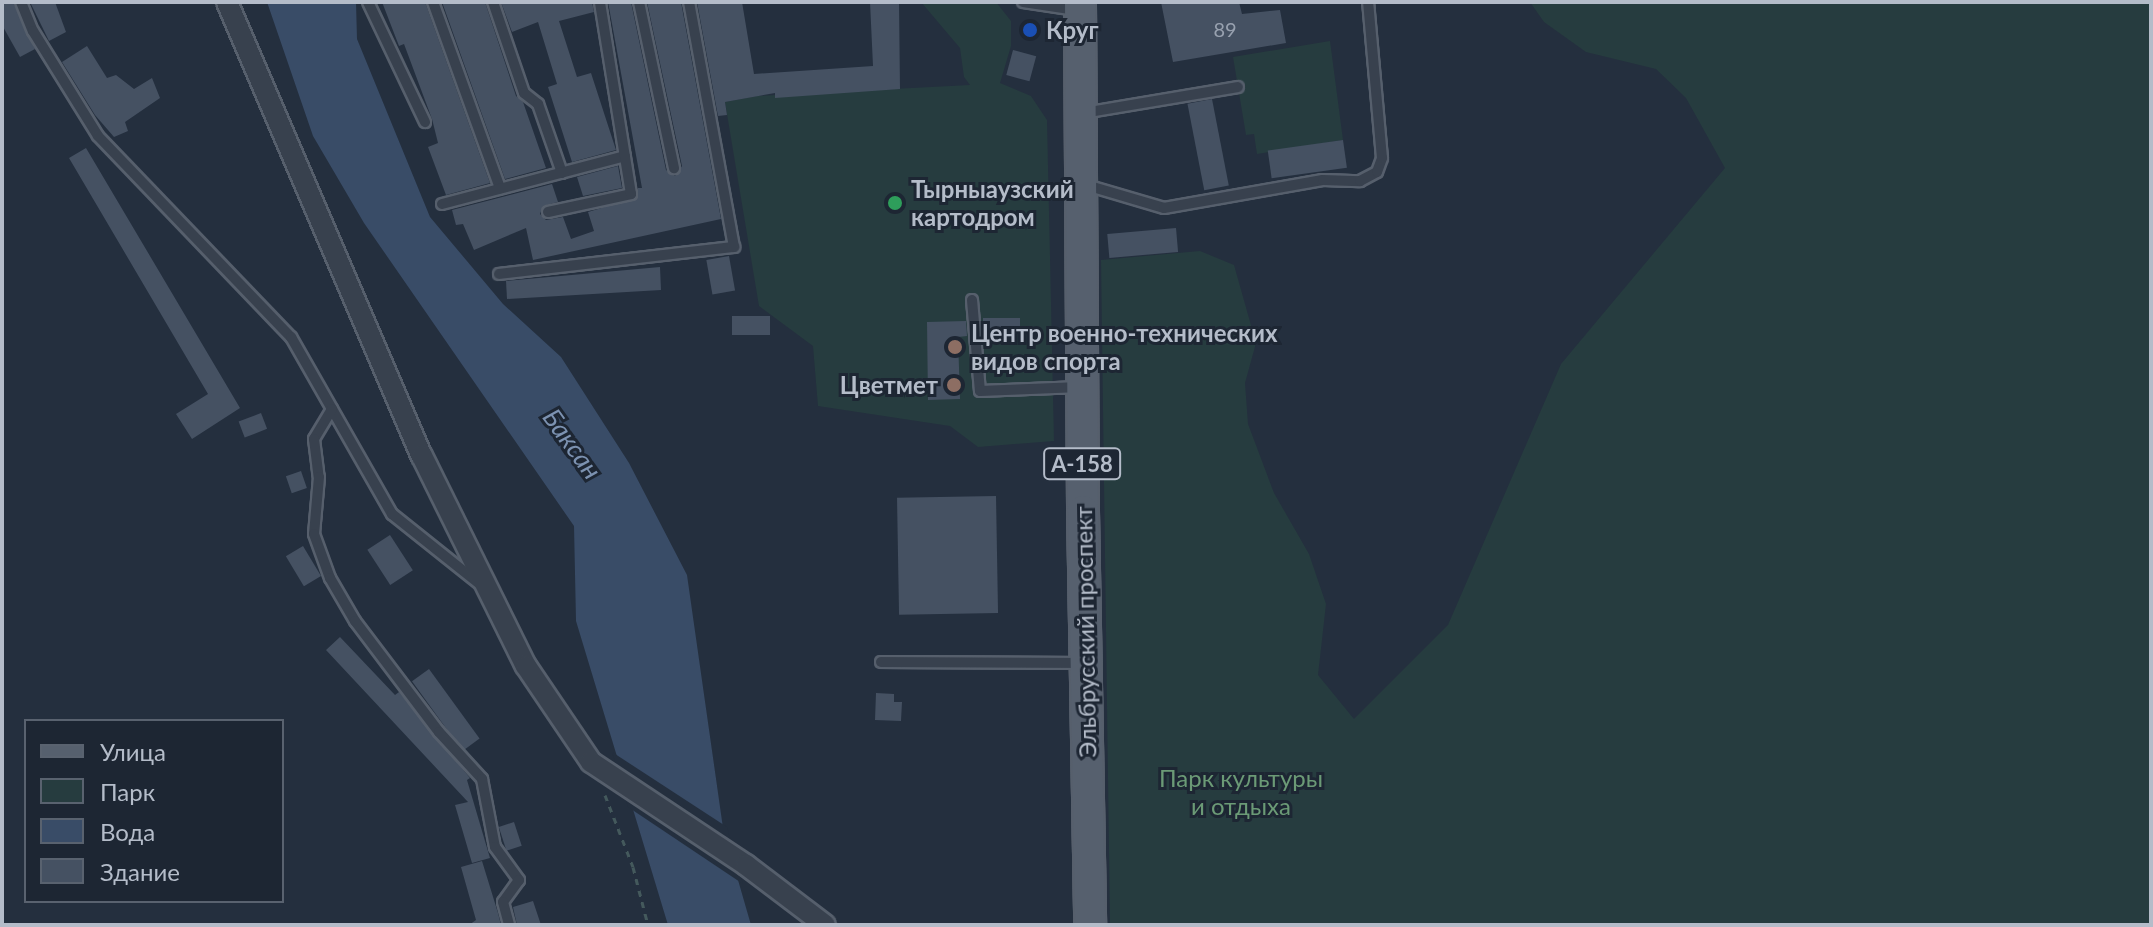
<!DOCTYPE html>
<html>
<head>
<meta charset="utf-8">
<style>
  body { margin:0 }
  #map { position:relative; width:2153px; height:927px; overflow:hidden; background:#242f3e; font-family:Lato,sans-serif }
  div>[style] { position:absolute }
  .green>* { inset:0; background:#263c3f }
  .water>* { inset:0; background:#394c67 }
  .pier>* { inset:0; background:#242f3e }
  .building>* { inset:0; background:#455162; transform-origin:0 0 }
  .path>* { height:3px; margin-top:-1.5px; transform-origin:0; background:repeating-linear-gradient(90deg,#44595c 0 6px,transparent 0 12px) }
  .roads { filter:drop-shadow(2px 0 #565f6c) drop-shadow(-2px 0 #565f6c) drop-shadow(0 2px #565f6c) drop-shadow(0 -2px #565f6c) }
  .service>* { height:10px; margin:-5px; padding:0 5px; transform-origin:5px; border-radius:5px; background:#38414e }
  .minor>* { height:20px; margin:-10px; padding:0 10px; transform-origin:10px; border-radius:10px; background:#38414e }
  .primary>* { height:30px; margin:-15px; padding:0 15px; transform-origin:15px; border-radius:15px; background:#56606e }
  .dots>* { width:22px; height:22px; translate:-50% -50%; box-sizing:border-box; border:4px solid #1d2633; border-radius:50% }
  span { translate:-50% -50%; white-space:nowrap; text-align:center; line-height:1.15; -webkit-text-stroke:6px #1d2633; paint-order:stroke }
  .number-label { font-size:20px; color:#98a1af }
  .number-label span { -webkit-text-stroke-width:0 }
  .shield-label span { padding:2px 6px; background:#1d2633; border:2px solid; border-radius:6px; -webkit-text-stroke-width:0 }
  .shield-label { font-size:22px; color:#b4bcc9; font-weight:700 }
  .poi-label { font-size:24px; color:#b4bcc9; font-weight:700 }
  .left { translate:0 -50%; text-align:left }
  .right { translate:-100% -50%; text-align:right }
  .street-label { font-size:24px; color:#b4bcc9 }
  .park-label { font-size:24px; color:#6b9a76 }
  .water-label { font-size:26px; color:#7c92b1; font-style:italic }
  .frame { position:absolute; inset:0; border:4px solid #b4bcc9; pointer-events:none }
  .legend { position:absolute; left:24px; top:719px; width:260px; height:184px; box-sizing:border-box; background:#1d2633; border:2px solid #59626f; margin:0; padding:10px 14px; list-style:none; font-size:24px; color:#b4bcc9 }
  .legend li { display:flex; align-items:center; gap:16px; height:40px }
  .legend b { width:40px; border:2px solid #59626f }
</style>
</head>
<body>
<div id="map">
  <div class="green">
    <div style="clip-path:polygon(921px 2px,996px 2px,1011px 21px,1011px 46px,1000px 83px,1031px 96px,1047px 120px,1054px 441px,978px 447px,950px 426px,818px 406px,813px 346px,759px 306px,725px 102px,757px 96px,970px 85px,964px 77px,960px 48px)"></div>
    <div style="clip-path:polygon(1530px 2px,2151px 2px,2151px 925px,1110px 925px,1101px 260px,1200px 251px,1234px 265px,1256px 343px,1245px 383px,1248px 424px,1274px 493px,1309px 554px,1326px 604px,1318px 675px,1354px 719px,1448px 625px,1561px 364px,1725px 168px,1686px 98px,1656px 69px,1586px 52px,1544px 22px)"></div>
    <div style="clip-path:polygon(1330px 41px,1343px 140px,1257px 154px,1254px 134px,1246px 135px,1233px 57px)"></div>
  </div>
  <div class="water">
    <div style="clip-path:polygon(267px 2px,356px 2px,357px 39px,430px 217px,503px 304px,561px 357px,629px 463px,687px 575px,723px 828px,751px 925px,668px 925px,576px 621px,574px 526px,364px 223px,313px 136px)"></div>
  </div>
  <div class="pier">
    <div style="clip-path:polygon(612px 752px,727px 827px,743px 884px,628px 807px)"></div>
  </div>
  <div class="building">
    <div style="clip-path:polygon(2px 2px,13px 2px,35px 49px,20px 57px,2px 25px)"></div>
    <div style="clip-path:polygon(30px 2px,55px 2px,66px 32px,49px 41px)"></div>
    <div style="clip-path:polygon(382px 2px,425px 2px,490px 183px,446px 195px,428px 147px,438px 143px,432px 119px,404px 44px,399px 46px)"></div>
    <div style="clip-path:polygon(442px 2px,485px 2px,516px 96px,523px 102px,546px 168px,505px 179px)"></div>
    <div style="clip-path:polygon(501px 2px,592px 2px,594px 12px,559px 21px,577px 77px,591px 73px,616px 150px,572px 162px,548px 87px,557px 84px,538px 22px,512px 32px)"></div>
    <div style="clip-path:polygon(608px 2px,631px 2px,666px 170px,675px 176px,682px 166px,647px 2px,681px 2px,721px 219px,533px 260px,526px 228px,474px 250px,463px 224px,456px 225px,452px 210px,552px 184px,558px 202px,543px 206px,540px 214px,546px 220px,563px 217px,571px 239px,594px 231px,588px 212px,638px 197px,638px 188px,642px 188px)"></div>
    <div style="clip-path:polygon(697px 2px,742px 2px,754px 74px,873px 66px,870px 2px,899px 2px,900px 89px,775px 98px,775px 93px,725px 102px,727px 115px,718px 116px)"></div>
    <div style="clip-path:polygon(1161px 2px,1239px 2px,1242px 14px,1280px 10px,1286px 43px,1173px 62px)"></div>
    <div style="clip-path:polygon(87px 46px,107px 78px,116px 75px,134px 89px,152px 78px,160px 98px,125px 122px,128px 131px,114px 137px,95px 115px,62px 62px)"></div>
    <div style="left:1013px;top:50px;width:24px;height:26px;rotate:15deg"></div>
    <div style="left:1212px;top:99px;width:88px;height:25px;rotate:79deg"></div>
    <div style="left:1343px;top:140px;width:28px;height:76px;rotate:82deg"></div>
    <div style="clip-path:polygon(86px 148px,240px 408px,192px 439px,176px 414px,208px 394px,69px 158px)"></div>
    <div style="clip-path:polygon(618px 166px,622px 188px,583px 196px,577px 177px)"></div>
    <div style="left:1176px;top:228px;width:24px;height:69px;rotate:85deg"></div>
    <div style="left:729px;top:256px;width:35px;height:23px;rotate:80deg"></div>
    <div style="clip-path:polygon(660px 267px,661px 290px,507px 299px,506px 281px)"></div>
    <div style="left:732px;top:316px;width:38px;height:19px"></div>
    <div style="left:1020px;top:318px;width:16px;height:37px;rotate:90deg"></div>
    <div style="clip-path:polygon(966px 321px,967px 336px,958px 337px,960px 399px,928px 400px,927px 322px)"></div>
    <div style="left:261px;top:413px;width:17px;height:24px;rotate:69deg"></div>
    <div style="left:301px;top:471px;width:18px;height:16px;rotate:71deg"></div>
    <div style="left:996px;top:496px;width:117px;height:99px;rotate:89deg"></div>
    <div style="left:390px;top:535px;width:42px;height:27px;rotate:57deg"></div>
    <div style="left:303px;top:546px;width:35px;height:20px;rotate:59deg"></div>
    <div style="clip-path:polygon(340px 637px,395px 695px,399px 692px,470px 778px,467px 780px,490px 858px,472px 863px,455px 805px,468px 802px,326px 650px)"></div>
    <div style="left:429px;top:669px;width:86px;height:21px;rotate:54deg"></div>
    <div style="clip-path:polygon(876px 693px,894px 694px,894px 702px,902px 702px,901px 721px,875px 720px)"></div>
    <div style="left:514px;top:822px;width:25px;height:16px;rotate:72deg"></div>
    <div style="clip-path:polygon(482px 861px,498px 913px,501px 925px,469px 925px,476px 920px,461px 867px)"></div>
    <div style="clip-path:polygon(533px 901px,541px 925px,517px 925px,513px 907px)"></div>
  </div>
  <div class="path">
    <div style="left:605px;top:795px;width:77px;rotate:68.7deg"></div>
    <div style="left:633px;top:867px;width:60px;rotate:75.5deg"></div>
  </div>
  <div class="roads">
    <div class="service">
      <div style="left:21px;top:2px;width:31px;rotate:68deg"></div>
      <div style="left:33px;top:31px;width:123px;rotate:58.2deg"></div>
      <div style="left:98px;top:136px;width:279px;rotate:46.2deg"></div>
      <div style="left:291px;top:337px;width:204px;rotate:60.3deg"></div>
      <div style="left:392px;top:514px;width:114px;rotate:38.6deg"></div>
      <div style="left:368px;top:2px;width:133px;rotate:64.6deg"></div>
      <div style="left:433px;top:2px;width:198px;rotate:70.2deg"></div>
      <div style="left:493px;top:2px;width:96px;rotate:71.2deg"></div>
      <div style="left:524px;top:93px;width:18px;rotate:38deg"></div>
      <div style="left:538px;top:104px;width:73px;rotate:70.8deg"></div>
      <div style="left:639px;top:2px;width:170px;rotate:78.1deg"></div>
      <div style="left:1023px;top:2px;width:54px;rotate:8.6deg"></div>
      <div style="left:1083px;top:113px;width:157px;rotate:-9.5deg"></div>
      <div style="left:1086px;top:185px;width:81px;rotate:16.4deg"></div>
      <div style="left:1164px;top:208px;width:161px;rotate:-10deg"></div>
      <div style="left:1323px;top:180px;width:37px;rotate:2deg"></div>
      <div style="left:1360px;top:181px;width:19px;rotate:-28deg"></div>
      <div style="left:1377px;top:172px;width:15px;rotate:-70deg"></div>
      <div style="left:1382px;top:158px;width:157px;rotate:-95.1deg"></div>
      <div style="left:442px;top:204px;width:189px;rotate:-14.7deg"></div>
      <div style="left:548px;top:212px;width:85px;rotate:-12.2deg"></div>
      <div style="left:631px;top:194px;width:194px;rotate:-99.2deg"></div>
      <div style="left:499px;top:274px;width:237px;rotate:-6.6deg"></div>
      <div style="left:734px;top:247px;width:249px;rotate:-100.4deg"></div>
      <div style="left:972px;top:300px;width:91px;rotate:85deg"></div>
      <div style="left:980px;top:391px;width:100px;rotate:-2.3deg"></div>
      <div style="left:332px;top:409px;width:35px;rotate:121deg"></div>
      <div style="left:314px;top:439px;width:38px;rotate:83deg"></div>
      <div style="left:319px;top:477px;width:57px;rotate:95deg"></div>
      <div style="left:314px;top:534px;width:47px;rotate:70deg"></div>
      <div style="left:330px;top:578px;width:50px;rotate:59.8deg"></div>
      <div style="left:355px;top:621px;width:139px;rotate:52.9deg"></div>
      <div style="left:439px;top:732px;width:64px;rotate:47.5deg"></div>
      <div style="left:482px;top:779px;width:69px;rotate:79.2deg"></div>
      <div style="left:495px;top:847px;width:41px;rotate:54deg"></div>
      <div style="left:519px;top:880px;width:27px;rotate:126deg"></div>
      <div style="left:503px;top:902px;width:24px;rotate:75deg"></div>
      <div style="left:881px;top:662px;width:203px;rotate:0.3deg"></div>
    </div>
    <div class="minor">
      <div style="left:227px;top:2px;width:494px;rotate:66.8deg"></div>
      <div style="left:422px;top:456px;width:234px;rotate:63.7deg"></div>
      <div style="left:526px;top:666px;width:116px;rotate:55.9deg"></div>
      <div style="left:591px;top:762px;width:186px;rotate:33.6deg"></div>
      <div style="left:746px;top:865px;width:99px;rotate:37.2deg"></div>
    </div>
    <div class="primary">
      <div style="left:1080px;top:2px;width:509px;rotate:89.66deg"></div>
      <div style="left:1083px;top:511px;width:414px;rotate:89deg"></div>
    </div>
  </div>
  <div class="dots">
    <div style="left:1030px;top:30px;background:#1a4fb4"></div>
    <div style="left:895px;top:203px;background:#2e9e5b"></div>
    <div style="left:955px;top:347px;background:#8d6e63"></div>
    <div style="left:954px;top:385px;background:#8d6e63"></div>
  </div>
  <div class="number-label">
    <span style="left:1225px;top:29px">89</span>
  </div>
  <div class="shield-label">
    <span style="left:1082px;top:464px">А-158</span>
  </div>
  <div class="poi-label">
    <span class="left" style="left:1046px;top:30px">Круг</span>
    <span class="left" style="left:911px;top:203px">Тырныаузский<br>картодром</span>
    <span class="left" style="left:971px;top:347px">Центр военно-технических<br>видов спорта</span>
    <span class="right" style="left:938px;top:385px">Цветмет</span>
  </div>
  <div class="street-label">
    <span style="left:1085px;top:632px;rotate:-91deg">Эльбрусский проспект</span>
  </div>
  <div class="park-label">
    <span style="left:1241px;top:792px">Парк культуры<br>и отдыха</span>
  </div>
  <div class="water-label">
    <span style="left:572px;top:444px;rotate:54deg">Баксан</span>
  </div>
  <div class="frame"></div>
  <ul class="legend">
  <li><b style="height:10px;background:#56606e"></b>Улица</li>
  <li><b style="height:22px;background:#263c3f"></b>Парк</li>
  <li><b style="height:22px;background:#394c67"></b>Вода</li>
  <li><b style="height:22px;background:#455162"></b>Здание</li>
  </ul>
</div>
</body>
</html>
